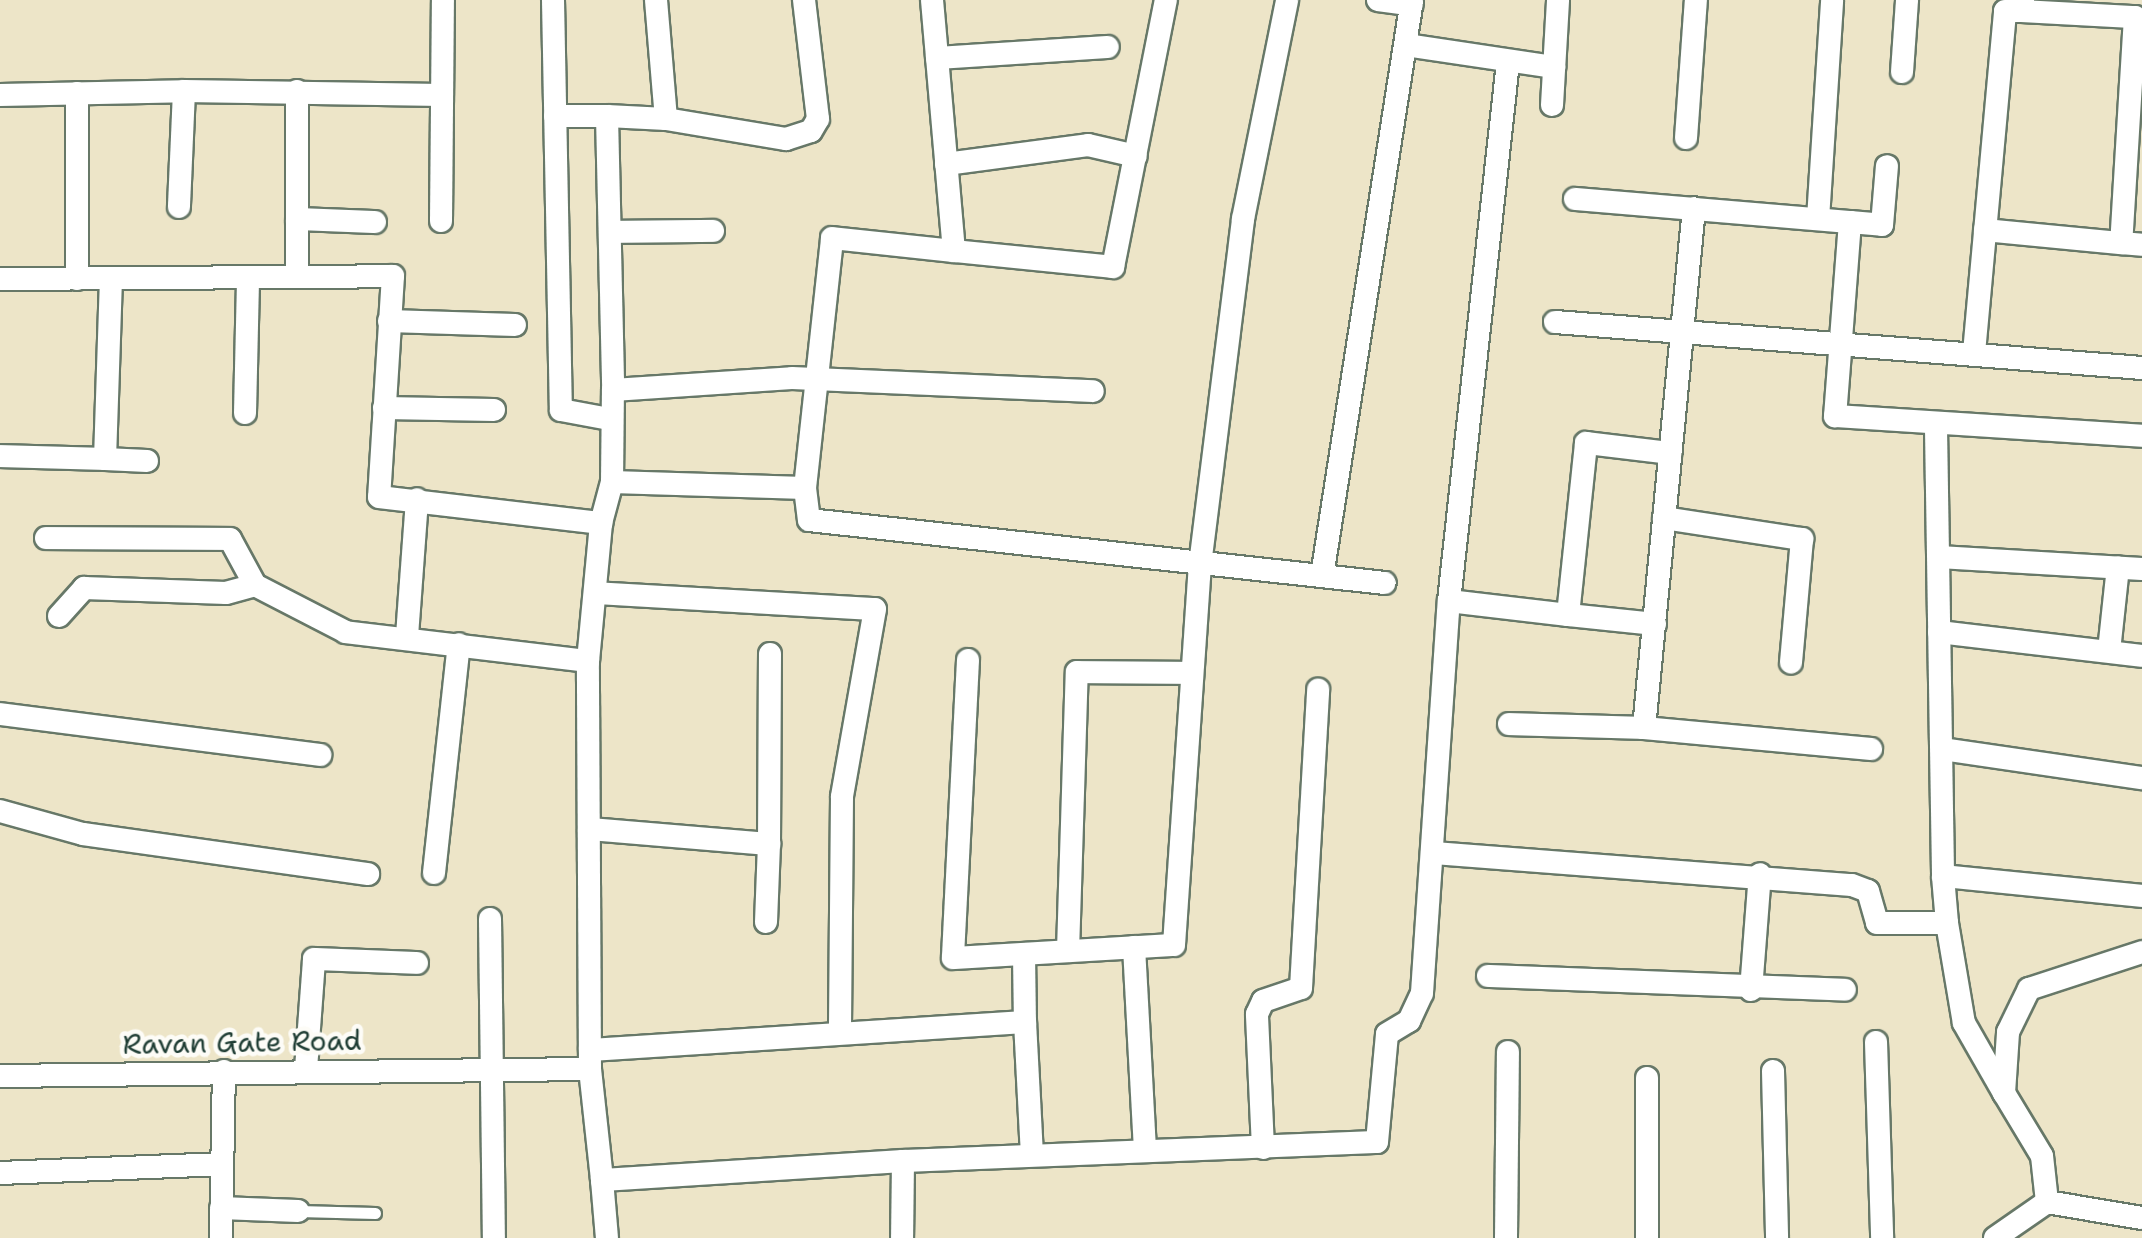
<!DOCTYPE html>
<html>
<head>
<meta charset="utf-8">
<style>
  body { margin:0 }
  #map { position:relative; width:2142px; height:1238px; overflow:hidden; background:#ede5c8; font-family:"Shantell Sans",sans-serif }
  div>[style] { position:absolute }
  .roads { filter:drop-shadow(2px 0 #677868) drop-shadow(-2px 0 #677868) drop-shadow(0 2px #677868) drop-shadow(0 -2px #677868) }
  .lane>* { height:11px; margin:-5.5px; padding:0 5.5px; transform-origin:5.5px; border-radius:5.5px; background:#fff }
  .street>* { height:22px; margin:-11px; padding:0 11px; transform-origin:11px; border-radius:11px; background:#fff }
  span { translate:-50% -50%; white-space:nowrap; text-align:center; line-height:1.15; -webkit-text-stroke:9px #fdfcf7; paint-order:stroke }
  .street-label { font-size:28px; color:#1f3d34 }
</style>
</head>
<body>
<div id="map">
  <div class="roads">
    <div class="lane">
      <div style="left:298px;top:1211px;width:77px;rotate:1.5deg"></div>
    </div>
    <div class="street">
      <div style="left:553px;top:0;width:410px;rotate:88.9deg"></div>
      <div style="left:561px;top:410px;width:49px;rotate:10.6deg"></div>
      <div style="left:656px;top:0;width:119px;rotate:85.2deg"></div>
      <div style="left:666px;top:119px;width:122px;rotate:9.5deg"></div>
      <div style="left:786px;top:139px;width:26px;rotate:-18deg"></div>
      <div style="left:811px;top:131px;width:14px;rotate:-60deg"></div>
      <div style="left:818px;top:119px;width:120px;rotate:-96.7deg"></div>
      <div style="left:932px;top:0;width:252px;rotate:85deg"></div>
      <div style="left:954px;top:251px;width:160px;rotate:5.7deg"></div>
      <div style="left:1113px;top:267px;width:272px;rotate:-78.8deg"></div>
      <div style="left:1378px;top:0;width:34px;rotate:8deg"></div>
      <div style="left:2023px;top:11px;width:112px;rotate:3.1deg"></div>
      <div style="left:2135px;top:17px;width:226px;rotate:93.5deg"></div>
      <div style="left:2121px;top:243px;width:21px;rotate:5deg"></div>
      <div style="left:1406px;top:45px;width:150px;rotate:8.5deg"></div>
      <div style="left:937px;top:58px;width:171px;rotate:-3.7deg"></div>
      <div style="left:1902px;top:72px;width:72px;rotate:-86deg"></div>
      <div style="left:184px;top:91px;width:258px;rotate:0.9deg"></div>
      <div style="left:0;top:95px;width:184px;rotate:-1.2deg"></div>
      <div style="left:184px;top:91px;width:116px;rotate:92.5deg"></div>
      <div style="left:1552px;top:105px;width:105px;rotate:-86.7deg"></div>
      <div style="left:555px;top:116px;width:52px"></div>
      <div style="left:666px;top:119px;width:59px;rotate:-177.1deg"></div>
      <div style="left:607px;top:116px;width:274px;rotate:88.7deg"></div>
      <div style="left:613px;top:390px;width:179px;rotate:-3.8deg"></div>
      <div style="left:792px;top:378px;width:301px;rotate:2.5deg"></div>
      <div style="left:1686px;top:138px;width:138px;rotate:-85.9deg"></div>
      <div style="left:946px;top:164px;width:143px;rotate:-7.6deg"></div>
      <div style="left:1088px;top:145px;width:49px;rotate:12.9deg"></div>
      <div style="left:1575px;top:199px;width:276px;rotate:4.8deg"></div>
      <div style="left:1850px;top:222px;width:195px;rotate:94.4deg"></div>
      <div style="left:1835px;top:416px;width:308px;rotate:3.7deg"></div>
      <div style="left:297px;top:219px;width:78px;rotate:2.2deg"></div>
      <div style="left:1818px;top:219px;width:219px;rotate:-86.3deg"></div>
      <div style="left:441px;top:221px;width:221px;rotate:-89.5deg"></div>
      <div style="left:1850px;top:222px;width:32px;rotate:5deg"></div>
      <div style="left:1882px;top:225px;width:59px;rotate:-85.2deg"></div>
      <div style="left:1985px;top:230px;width:137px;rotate:5.5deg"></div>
      <div style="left:613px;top:232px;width:100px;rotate:-0.6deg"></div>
      <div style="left:297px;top:277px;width:186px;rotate:-90deg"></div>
      <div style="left:0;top:279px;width:393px;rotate:-0.4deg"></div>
      <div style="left:393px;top:276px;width:221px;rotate:93.6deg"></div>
      <div style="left:379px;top:497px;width:224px;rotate:6.7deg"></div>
      <div style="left:601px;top:523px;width:42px;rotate:-75deg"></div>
      <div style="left:612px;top:482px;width:92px;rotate:-89.4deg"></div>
      <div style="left:77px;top:279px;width:186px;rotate:-90deg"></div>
      <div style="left:389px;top:321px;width:126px;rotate:1.8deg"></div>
      <div style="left:1555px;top:322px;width:589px;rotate:4.48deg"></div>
      <div style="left:1974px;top:353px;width:343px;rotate:-84.8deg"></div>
      <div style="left:2005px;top:11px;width:18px"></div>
      <div style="left:2023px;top:11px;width:11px;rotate:-90deg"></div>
      <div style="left:384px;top:408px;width:110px;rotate:1deg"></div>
      <div style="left:245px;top:413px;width:135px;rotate:-88.7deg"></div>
      <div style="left:1936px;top:428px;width:448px;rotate:89.1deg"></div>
      <div style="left:1943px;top:876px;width:200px;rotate:5.7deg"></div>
      <div style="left:0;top:456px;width:105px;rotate:1.6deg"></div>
      <div style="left:105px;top:459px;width:181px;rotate:-88.1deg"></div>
      <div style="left:105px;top:459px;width:42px;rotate:2.7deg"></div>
      <div style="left:612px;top:482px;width:193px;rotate:1.8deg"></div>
      <div style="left:805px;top:488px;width:32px;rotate:83deg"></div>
      <div style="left:809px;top:520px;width:579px;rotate:6.24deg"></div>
      <div style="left:805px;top:488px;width:251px;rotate:-83.8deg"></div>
      <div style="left:832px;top:238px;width:123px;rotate:6.1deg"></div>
      <div style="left:1664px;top:518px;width:140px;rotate:8.7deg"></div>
      <div style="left:1802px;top:539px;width:124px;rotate:95.1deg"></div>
      <div style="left:1939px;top:557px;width:203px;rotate:3.4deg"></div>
      <div style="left:1322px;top:576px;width:583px;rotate:-81.12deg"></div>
      <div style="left:595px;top:593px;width:280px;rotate:3.3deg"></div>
      <div style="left:875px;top:609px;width:191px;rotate:100deg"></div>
      <div style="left:842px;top:797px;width:233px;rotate:90.5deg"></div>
      <div style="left:1449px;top:601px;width:120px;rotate:6.7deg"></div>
      <div style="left:59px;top:616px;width:38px;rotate:-48deg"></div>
      <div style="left:84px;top:588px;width:142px;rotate:2deg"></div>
      <div style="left:226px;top:593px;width:30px;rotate:-15deg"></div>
      <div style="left:1655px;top:624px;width:87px;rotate:-174.1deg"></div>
      <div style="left:1568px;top:615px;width:173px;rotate:-84deg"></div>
      <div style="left:1586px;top:443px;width:85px;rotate:6.8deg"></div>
      <div style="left:1939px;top:632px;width:204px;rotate:6.7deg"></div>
      <div style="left:407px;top:636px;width:137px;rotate:-85.8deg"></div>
      <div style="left:2109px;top:651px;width:84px;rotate:-83.9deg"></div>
      <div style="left:968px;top:660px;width:298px;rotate:92.9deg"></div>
      <div style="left:953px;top:958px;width:221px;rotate:-3.4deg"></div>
      <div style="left:1174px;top:945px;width:381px;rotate:-86.1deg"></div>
      <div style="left:1200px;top:565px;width:349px;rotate:-82.9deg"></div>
      <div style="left:1243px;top:219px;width:223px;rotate:-78.6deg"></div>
      <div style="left:588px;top:661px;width:139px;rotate:-84.6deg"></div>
      <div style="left:0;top:714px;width:323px;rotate:7.3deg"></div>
      <div style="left:1509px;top:724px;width:135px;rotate:1.7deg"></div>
      <div style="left:1644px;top:728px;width:522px;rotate:-84.51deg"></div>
      <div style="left:1644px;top:728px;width:228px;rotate:5.3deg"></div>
      <div style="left:1942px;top:749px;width:202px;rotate:8.3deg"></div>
      <div style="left:0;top:811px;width:86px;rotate:15.5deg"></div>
      <div style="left:83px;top:834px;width:288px;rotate:8deg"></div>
      <div style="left:589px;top:829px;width:181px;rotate:4.8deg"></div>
      <div style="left:769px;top:844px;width:78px;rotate:92.2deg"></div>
      <div style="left:769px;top:844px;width:190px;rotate:-89.7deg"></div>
      <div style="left:1434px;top:853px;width:419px;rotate:4.4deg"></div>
      <div style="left:1852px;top:885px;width:17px;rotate:21deg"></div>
      <div style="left:1868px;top:891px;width:33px;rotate:74deg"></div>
      <div style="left:1877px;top:923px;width:70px"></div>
      <div style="left:1947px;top:923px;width:47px;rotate:-94.9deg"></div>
      <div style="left:434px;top:873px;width:230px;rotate:-83.8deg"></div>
      <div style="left:490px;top:919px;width:319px;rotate:89.3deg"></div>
      <div style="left:1947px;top:923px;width:101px;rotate:80.4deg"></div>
      <div style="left:1964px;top:1023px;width:81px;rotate:60.3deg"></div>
      <div style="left:1134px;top:947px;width:200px;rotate:86.9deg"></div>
      <div style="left:1068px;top:951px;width:279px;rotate:-88.2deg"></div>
      <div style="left:1077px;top:672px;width:115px;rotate:0.5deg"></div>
      <div style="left:1024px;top:954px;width:68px;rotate:89.2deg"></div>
      <div style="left:1488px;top:976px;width:357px;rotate:2.2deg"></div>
      <div style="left:1751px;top:990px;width:116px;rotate:-85.6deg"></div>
      <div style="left:1876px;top:1042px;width:196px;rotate:88.2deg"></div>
      <div style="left:590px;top:1050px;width:436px;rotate:-3.7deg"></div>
      <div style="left:1025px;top:1022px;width:132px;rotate:87deg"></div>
      <div style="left:306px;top:1069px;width:110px;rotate:-85.8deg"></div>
      <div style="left:314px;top:959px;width:103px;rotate:2.2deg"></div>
      <div style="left:590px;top:1069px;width:112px;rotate:83.8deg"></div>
      <div style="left:602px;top:1180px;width:302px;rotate:-3.6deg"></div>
      <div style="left:903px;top:1161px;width:77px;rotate:90.7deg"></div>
      <div style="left:1773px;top:1071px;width:167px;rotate:88.6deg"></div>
      <div style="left:0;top:1076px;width:590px;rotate:-0.68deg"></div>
      <div style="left:590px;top:1069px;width:408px;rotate:-90.3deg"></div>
      <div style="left:588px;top:661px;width:244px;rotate:-173.2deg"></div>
      <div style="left:346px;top:632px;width:102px;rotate:-152.7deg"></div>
      <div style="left:255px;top:585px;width:52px;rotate:-118.5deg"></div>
      <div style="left:230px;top:539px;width:184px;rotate:-179.7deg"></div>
      <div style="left:1263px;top:1148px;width:134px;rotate:-92.6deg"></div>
      <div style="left:1257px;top:1014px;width:14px;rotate:-65deg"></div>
      <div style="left:1263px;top:1001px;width:40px;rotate:-18.9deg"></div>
      <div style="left:1301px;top:988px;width:299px;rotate:-86.7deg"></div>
      <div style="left:903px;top:1161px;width:474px;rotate:-2.3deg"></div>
      <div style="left:1377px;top:1142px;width:108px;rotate:-84.7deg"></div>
      <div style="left:1387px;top:1034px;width:26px;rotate:-31deg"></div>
      <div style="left:1409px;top:1021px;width:31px;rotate:-65deg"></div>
      <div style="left:1422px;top:993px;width:393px;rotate:-86.1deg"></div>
      <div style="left:1449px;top:601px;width:542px;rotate:-83.75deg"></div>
      <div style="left:0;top:1173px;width:221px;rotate:-2.3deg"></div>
      <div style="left:602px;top:1180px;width:58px;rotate:85.1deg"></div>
      <div style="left:2047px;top:1202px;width:46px;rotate:-96.2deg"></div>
      <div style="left:2042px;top:1156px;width:74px;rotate:-121.1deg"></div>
      <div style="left:2004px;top:1093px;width:61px;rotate:-86.2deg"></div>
      <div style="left:2008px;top:1032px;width:48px;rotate:-64deg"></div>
      <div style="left:2029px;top:989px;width:119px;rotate:-18.1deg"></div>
      <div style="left:221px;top:1208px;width:77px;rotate:2.2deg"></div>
      <div style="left:221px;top:1238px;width:167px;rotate:-89deg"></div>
      <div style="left:1506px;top:1238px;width:186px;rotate:-89.4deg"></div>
      <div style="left:1647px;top:1238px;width:160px;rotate:-90deg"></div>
      <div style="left:1995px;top:1238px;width:63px;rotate:-34.7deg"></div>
      <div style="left:2047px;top:1202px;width:96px;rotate:9.6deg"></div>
    </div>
  </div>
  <div class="street-label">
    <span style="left:242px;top:1042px;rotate:-1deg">Ravan Gate Road</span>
  </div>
</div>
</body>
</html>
